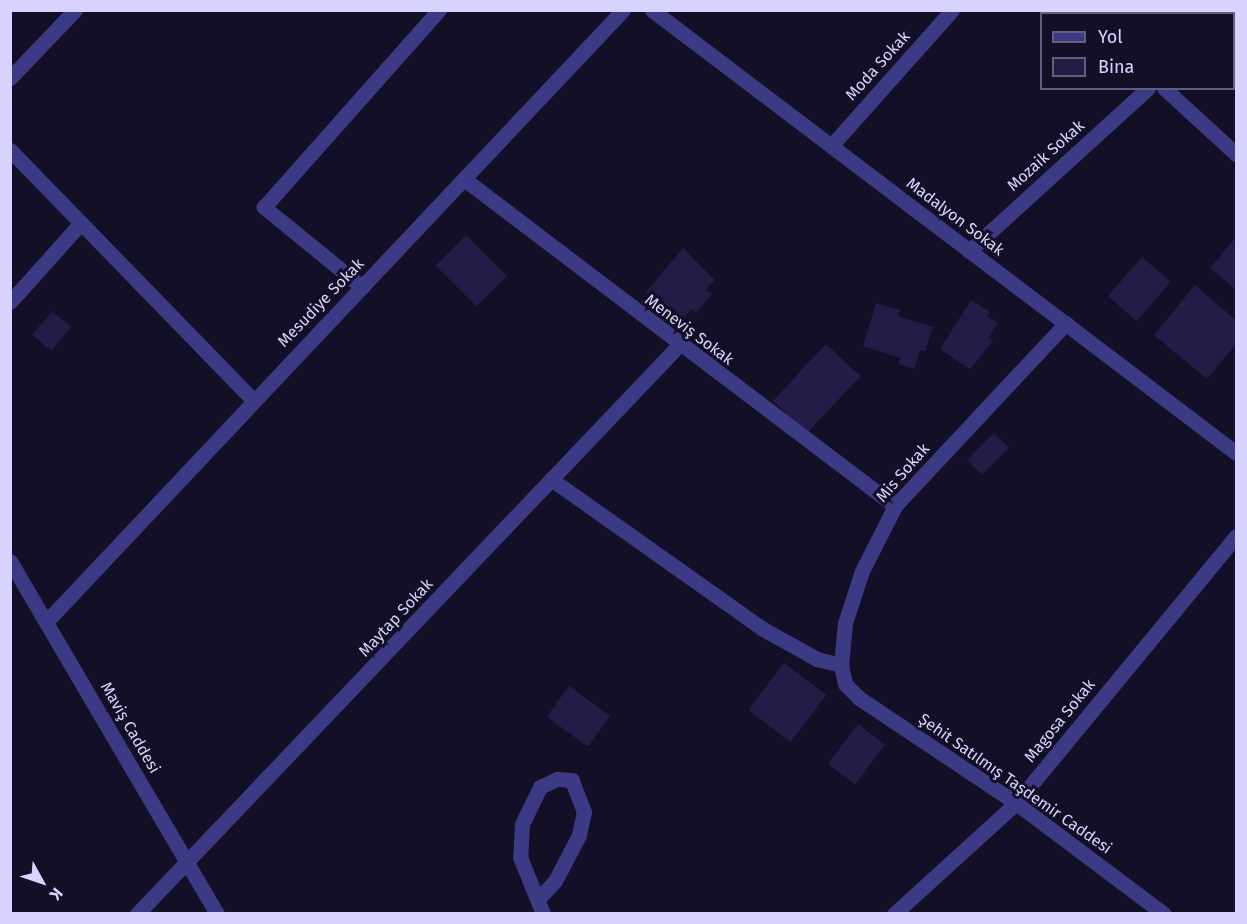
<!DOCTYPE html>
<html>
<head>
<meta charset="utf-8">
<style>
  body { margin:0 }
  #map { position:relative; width:1247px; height:924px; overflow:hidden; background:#130f26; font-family:"Fira Sans",sans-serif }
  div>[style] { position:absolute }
  .building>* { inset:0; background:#241b47; transform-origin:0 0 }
  .minor>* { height:15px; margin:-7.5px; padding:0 7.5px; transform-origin:7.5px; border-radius:7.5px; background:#3d3a85 }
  span { translate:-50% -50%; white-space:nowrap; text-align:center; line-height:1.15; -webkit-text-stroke:6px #130f26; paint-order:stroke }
  .street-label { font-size:16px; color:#d9d4ff }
  .frame { position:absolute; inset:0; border:12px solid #d9d4ff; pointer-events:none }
  .legend { position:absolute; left:1040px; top:12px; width:195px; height:78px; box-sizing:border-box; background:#130f26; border:2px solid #625e7d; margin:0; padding:8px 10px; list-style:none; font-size:18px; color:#d9d4ff }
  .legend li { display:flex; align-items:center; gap:12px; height:30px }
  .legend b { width:30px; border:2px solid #625e7d }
  .north { position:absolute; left:12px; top:852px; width:60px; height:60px; -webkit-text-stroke:4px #130f26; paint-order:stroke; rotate:130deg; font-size:16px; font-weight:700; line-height:24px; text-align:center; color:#d9d4ff }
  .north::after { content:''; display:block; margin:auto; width:21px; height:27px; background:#d9d4ff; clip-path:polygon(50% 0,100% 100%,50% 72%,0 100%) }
</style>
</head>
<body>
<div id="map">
  <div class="building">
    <div style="left:466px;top:235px;width:58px;height:43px;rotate:45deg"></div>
    <div style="clip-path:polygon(1236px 237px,1236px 290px,1210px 268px)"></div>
    <div style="clip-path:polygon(683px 248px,715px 280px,706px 290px,712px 294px,696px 313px,692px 309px,684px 318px,670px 306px,667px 310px,646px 292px)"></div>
    <div style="left:1142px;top:257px;width:38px;height:52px;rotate:41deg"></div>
    <div style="clip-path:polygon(1195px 285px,1236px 320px,1236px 344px,1207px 379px,1154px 335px)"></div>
    <div style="clip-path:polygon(971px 300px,990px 312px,987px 316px,998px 323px,989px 338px,993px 341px,970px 369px,940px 349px)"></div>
    <div style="clip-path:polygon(876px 303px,900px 310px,898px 316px,933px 327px,925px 352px,920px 350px,914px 369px,898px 364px,900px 358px,863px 346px)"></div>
    <div style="left:52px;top:311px;width:25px;height:31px;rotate:40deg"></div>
    <div style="left:826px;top:344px;width:47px;height:78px;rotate:43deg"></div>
    <div style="left:994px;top:433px;width:21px;height:38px;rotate:45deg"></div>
    <div style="left:784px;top:663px;width:53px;height:59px;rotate:37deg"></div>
    <div style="left:569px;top:686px;width:51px;height:38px;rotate:36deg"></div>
    <div style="left:858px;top:724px;width:34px;height:50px;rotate:37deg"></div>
  </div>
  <div class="minor">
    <div style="left:652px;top:10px;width:733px;rotate:37.18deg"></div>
    <div style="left:1230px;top:14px;width:5px;rotate:-53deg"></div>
    <div style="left:10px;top:78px;width:94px;rotate:-46.3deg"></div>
    <div style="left:1164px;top:88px;width:98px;rotate:42.5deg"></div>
    <div style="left:831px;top:146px;width:182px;rotate:-48.3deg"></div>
    <div style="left:10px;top:150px;width:349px;rotate:45.8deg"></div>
    <div style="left:464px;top:179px;width:541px;rotate:37.19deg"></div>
    <div style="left:969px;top:251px;width:242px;rotate:-42.3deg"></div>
    <div style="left:362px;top:287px;width:127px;rotate:-140.8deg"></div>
    <div style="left:264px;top:207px;width:264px;rotate:-48.4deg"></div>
    <div style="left:10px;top:302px;width:106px;rotate:-48.1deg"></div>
    <div style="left:1066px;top:323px;width:250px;rotate:133.1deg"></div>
    <div style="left:895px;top:506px;width:73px;rotate:116.9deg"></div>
    <div style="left:862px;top:571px;width:55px;rotate:108.1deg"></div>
    <div style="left:845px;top:623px;width:42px;rotate:95.4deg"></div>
    <div style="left:841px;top:665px;width:19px;rotate:78deg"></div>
    <div style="left:845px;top:684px;width:20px;rotate:45deg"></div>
    <div style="left:859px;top:698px;width:189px;rotate:33.8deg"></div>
    <div style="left:1016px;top:803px;width:185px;rotate:36.9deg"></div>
    <div style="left:551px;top:479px;width:260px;rotate:35.3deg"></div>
    <div style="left:763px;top:629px;width:62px;rotate:29.1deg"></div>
    <div style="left:817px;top:659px;width:25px;rotate:14deg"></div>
    <div style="left:10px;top:561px;width:409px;rotate:59.6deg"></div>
    <div style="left:46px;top:622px;width:841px;rotate:-46.69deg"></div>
    <div style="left:540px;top:897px;width:22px;rotate:-47deg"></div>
    <div style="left:555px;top:881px;width:52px;rotate:-62.4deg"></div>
    <div style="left:579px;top:835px;width:24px;rotate:-78deg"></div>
    <div style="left:584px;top:812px;width:34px;rotate:-111deg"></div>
    <div style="left:572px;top:780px;width:15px;rotate:-176deg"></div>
    <div style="left:557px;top:779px;width:19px;rotate:155deg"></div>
    <div style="left:540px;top:787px;width:41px;rotate:115.9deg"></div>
    <div style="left:522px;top:824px;width:33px;rotate:93deg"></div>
    <div style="left:520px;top:857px;width:61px;rotate:68deg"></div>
    <div style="left:137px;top:914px;width:786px;rotate:-46.39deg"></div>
    <div style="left:894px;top:914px;width:165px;rotate:-42.3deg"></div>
    <div style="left:1016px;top:803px;width:346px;rotate:-50.5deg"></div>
  </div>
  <div class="street-label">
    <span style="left:878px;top:66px;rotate:-48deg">Moda Sokak</span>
    <span style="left:1046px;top:156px;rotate:-42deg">Mozaik Sokak</span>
    <span style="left:955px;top:217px;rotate:37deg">Madalyon Sokak</span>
    <span style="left:321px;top:303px;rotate:-46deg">Mesudiye Sokak</span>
    <span style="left:689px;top:330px;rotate:37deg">Meneviş Sokak</span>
    <span style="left:903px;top:473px;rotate:-49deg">Mis Sokak</span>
    <span style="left:396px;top:618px;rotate:-47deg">Maytap Sokak</span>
    <span style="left:1060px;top:721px;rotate:-51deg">Magosa Sokak</span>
    <span style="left:130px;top:728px;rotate:60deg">Maviş Caddesi</span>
    <span style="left:1015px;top:784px;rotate:35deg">Şehit Satılmış Taşdemir Caddesi</span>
  </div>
  <div class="frame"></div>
  <ul class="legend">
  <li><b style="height:8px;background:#3d3a85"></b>Yol</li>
  <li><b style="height:16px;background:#241b47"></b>Bina</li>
  </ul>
  <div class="north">K</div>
</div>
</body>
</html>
